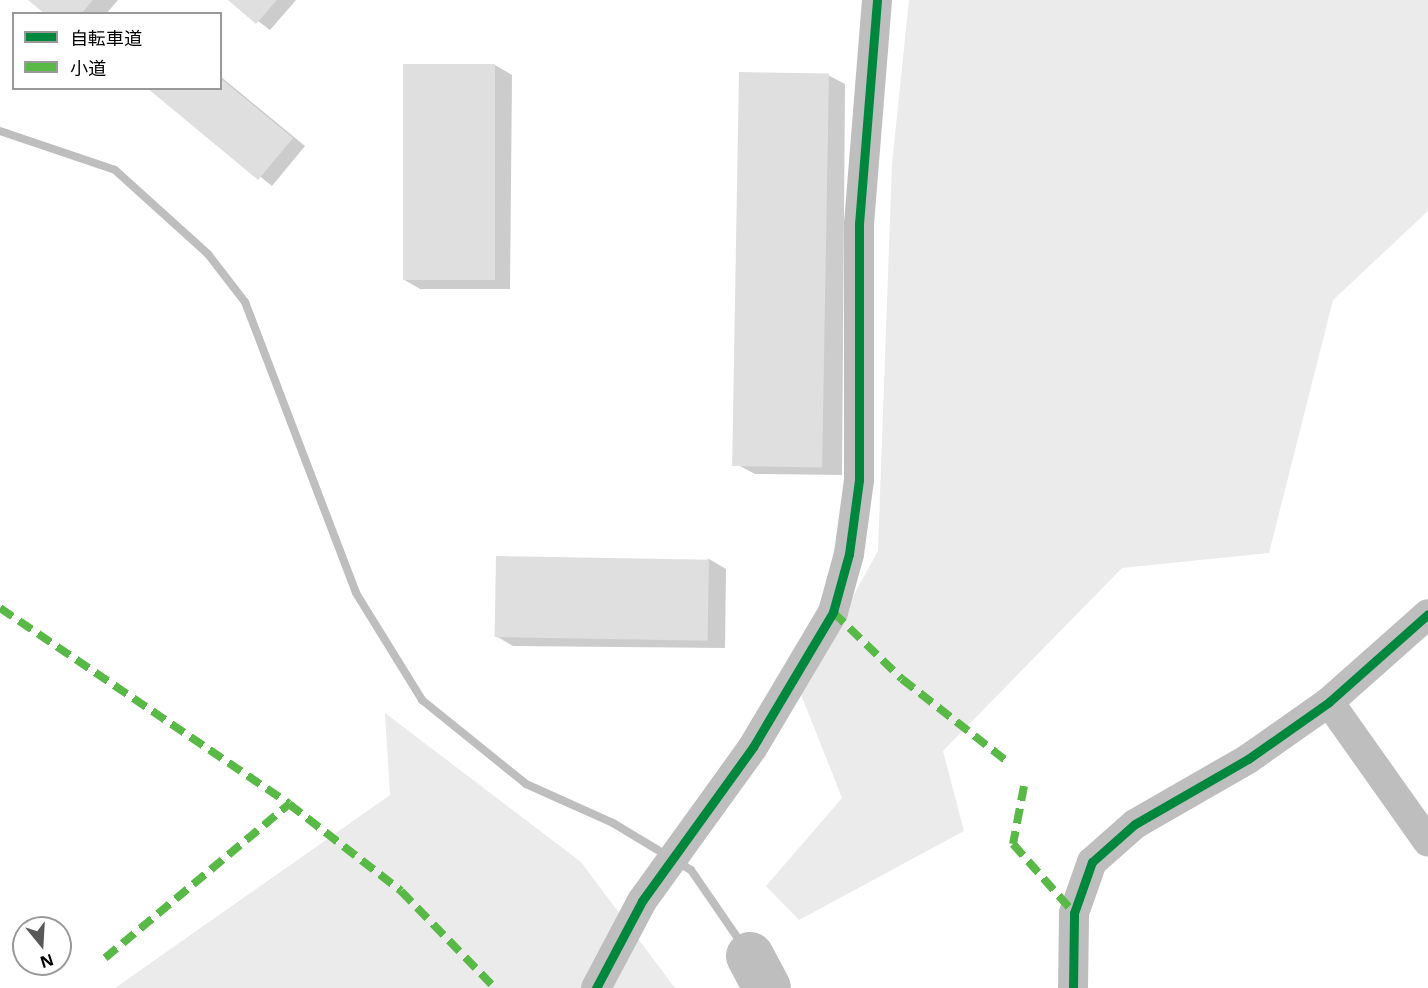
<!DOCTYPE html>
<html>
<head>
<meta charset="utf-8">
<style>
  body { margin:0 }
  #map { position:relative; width:1428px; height:988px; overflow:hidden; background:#fff; font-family:"Open Sans","Noto Sans JP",sans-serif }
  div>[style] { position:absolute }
  .green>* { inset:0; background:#ebebeb }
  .shadow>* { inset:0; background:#0003 }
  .stream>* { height:8px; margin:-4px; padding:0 4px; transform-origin:4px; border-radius:4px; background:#bebebe }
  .river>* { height:48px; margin:-24px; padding:0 24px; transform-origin:24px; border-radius:24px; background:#bebebe }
  .building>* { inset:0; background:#dfdfdf; transform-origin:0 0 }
  .street>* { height:30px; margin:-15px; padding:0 15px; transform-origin:15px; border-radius:15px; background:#bebebe }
  .quiet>* { height:8px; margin-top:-4px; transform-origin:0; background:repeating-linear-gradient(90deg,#58b947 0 15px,transparent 0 23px) }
  .cycleway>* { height:9px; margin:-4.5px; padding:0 4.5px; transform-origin:4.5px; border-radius:4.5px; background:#00873e }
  span { translate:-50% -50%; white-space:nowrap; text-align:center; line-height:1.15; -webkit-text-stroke:6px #fff; paint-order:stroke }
  .legend { position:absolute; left:12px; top:12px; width:210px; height:78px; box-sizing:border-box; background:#fff; border:2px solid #999; margin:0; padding:8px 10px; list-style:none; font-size:18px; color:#000 }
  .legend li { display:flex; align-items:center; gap:12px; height:30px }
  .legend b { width:30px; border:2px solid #999 }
  .north { position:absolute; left:12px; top:916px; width:60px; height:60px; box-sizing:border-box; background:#fff; border:2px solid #999; border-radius:50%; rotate:162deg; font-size:16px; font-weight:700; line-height:24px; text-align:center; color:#000 }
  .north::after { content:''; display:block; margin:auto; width:21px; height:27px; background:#595959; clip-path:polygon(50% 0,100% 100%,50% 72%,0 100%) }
</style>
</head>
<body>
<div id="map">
  <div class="green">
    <div style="clip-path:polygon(909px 0,1428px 0,1428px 211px,1333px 300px,1269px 553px,1122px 568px,943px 751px,964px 831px,799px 920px,766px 886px,842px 798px,800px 692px,878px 551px,892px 164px)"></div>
    <div style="clip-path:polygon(385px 713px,581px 862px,675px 988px,115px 988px,390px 795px)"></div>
  </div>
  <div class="shadow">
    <div style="clip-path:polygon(31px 0,118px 0,106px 14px,47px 14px)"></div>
    <div style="clip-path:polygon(230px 0,296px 0,270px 30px)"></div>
    <div style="clip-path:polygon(495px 65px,512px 75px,510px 289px,420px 289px,403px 279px)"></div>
    <div style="clip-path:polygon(828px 75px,845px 84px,842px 475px,755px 474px,738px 465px)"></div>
    <div style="clip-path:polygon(220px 76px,305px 146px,272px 186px,150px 88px,220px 88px)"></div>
    <div style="clip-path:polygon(709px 559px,726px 569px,725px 648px,513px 646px,496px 636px)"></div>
  </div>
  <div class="stream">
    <div style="left:0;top:131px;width:121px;rotate:18.7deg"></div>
    <div style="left:115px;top:170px;width:125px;rotate:42.1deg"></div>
    <div style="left:208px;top:254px;width:61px;rotate:52.4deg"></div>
    <div style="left:245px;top:302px;width:311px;rotate:69.1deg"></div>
    <div style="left:356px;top:593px;width:126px;rotate:58.3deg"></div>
    <div style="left:422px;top:700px;width:134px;rotate:38.9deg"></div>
    <div style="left:526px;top:784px;width:95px;rotate:24.1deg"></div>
    <div style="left:613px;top:823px;width:91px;rotate:31.1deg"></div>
    <div style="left:691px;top:870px;width:104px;rotate:55.5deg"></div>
  </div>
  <div class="river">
    <div style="left:750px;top:956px;width:36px;rotate:62deg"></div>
  </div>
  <div class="building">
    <div style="clip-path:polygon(28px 0,93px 0,81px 14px,45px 14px)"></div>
    <div style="clip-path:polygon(228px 0,277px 0,256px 24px)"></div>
    <div style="left:403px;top:64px;width:92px;height:216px"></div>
    <div style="left:739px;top:72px;width:90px;height:394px;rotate:1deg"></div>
    <div style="clip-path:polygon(220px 78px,293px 138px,258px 180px,147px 88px,220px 88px)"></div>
    <div style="left:496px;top:556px;width:213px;height:81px;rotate:1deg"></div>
  </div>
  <div class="street">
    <div style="left:1329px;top:702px;width:171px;rotate:54.7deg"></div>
    <div style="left:596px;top:988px;width:98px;rotate:-62.1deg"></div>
    <div style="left:642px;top:901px;width:190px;rotate:-54.2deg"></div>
    <div style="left:753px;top:747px;width:157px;rotate:-59.3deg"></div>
    <div style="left:833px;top:612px;width:60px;rotate:-74.6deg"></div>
    <div style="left:849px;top:554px;width:75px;rotate:-82.3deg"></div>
    <div style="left:859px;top:480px;width:256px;rotate:-90deg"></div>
    <div style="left:859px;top:224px;width:225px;rotate:-85.4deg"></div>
    <div style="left:1073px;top:988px;width:75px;rotate:-89.2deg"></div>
    <div style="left:1074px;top:913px;width:54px;rotate:-70.6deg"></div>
    <div style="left:1092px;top:862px;width:57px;rotate:-41.5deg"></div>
    <div style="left:1135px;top:824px;width:130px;rotate:-29.9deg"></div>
    <div style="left:1248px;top:759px;width:99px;rotate:-35.1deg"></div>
    <div style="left:1329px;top:702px;width:132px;rotate:-41.6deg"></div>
  </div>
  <div class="quiet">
    <div style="left:0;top:608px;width:349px;rotate:34.1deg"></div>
    <div style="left:289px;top:804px;width:142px;rotate:37.8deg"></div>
    <div style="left:401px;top:891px;width:135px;rotate:45.9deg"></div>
    <div style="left:833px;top:612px;width:96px;rotate:44.2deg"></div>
    <div style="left:902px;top:679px;width:135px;rotate:38.1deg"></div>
    <div style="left:1024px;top:786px;width:59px;rotate:100.7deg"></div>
    <div style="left:1013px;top:844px;width:92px;rotate:48.5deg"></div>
    <div style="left:105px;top:958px;width:240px;rotate:-39.9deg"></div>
  </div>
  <div class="cycleway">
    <div style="left:596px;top:988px;width:98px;rotate:-62.1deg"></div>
    <div style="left:642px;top:901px;width:190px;rotate:-54.2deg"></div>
    <div style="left:753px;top:747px;width:157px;rotate:-59.3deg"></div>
    <div style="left:833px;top:612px;width:60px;rotate:-74.6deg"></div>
    <div style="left:849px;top:554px;width:75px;rotate:-82.3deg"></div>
    <div style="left:859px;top:480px;width:256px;rotate:-90deg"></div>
    <div style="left:859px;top:224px;width:225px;rotate:-85.4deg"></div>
    <div style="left:1073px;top:988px;width:75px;rotate:-89.2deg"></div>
    <div style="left:1074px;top:913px;width:54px;rotate:-70.6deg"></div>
    <div style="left:1092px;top:862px;width:57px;rotate:-41.5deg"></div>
    <div style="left:1135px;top:824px;width:130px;rotate:-29.9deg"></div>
    <div style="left:1248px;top:759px;width:99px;rotate:-35.1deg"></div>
    <div style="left:1329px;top:702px;width:132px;rotate:-41.6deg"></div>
  </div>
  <ul class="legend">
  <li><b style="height:8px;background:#00873e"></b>自転車道</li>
  <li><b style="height:8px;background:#58b947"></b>小道</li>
  </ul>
  <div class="north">N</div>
</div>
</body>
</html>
